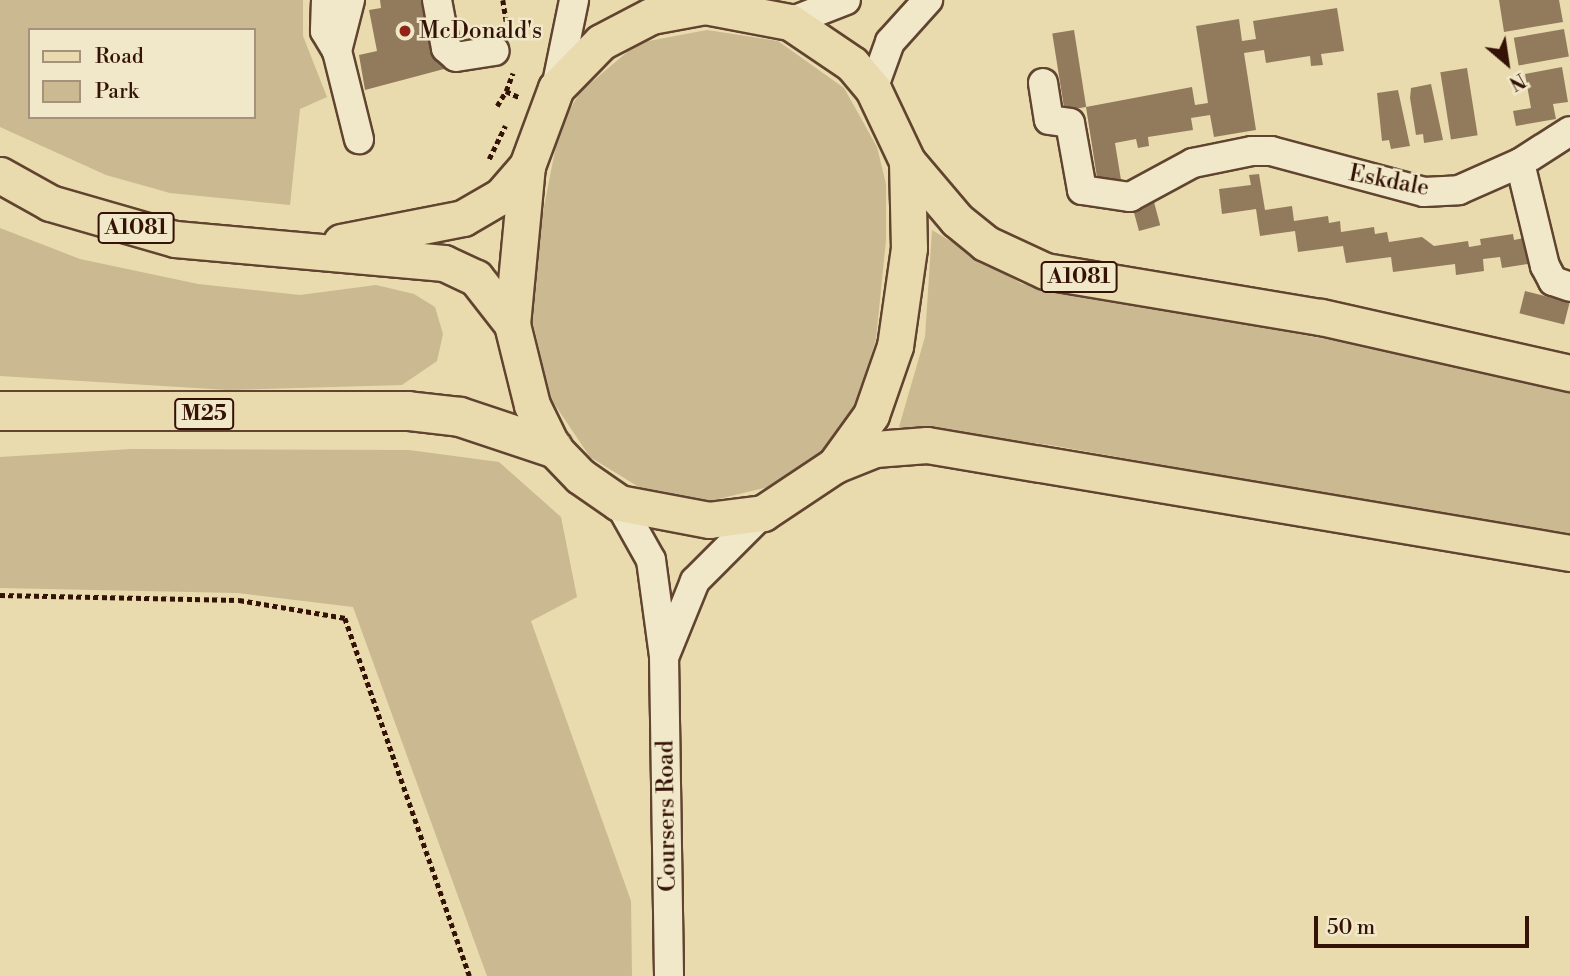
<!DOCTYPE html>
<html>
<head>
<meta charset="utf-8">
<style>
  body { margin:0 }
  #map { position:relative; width:1570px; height:976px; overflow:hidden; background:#e9dbad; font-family:"Libre Bodoni",serif }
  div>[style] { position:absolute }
  .green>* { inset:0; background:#cab991 }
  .building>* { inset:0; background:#927b5d; transform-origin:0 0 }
  .path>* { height:4.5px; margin-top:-2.25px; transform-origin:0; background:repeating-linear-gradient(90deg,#341206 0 5px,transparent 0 8.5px) }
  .roads { filter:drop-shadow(2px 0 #614430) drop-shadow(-2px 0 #614430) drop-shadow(0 2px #614430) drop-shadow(0 -2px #614430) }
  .minor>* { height:28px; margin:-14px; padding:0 14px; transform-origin:14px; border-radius:14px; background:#f1e8ca }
  .major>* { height:35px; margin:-17.5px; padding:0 17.5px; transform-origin:17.5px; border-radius:17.5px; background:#e9dbad }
  .highway>* { height:38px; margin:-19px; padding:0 19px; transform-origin:19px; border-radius:19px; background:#e9dbad }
  .dots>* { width:19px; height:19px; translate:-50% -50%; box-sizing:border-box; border:4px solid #f1e8ca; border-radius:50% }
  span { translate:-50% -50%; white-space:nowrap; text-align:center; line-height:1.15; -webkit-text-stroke:5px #f1e8ca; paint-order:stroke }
  .shield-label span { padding:2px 5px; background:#f1e8ca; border:2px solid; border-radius:5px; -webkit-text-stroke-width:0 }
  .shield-label { font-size:21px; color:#341206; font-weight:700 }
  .poi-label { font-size:23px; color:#341206 }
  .left { translate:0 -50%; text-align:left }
  .street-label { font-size:23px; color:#341206 }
  .legend { position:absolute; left:28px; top:28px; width:228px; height:91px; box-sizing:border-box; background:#f1e8ca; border:2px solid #a5927c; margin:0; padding:9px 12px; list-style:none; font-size:21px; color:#341206 }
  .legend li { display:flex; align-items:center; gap:14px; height:35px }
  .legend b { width:35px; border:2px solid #a5927c }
  .north { position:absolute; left:1472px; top:28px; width:70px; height:70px; -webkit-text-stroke:5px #f1e8ca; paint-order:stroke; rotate:151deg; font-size:19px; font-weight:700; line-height:28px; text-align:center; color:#341206 }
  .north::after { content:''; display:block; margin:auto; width:24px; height:32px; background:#341206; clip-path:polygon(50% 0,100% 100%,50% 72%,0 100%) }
  .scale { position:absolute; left:1314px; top:916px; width:215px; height:32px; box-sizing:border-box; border:4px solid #341206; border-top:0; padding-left:9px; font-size:21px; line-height:24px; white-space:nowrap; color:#341206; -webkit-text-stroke:5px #f1e8ca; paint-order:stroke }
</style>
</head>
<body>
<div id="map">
  <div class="green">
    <div style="clip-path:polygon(evenodd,0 0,303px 0,303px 36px,327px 97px,300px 109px,290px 205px,170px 193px,106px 175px,0 127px,0 0,30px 30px,254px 30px,254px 117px,30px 117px,30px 30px)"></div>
    <div style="clip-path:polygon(707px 30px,778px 41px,844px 88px,877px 147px,886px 184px,886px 240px,876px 339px,852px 417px,832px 445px,781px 484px,706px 502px,642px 489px,590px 457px,551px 399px,533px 323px,533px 263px,560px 125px,581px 91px,638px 43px)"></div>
    <div style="clip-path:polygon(0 228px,80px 259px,198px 284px,300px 295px,376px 285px,414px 294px,435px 307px,443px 334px,437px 361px,402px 385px,228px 390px,0 376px)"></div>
    <div style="clip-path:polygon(932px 230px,1022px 284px,1419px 356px,1570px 392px,1570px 537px,1050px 445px,899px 427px,925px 337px)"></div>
    <div style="clip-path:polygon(131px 449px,409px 450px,499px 462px,561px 517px,577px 597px,531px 621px,631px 901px,632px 976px,487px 976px,353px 607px,238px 593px,0 588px,0 457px)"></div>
  </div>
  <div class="building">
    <div style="clip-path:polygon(380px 0,431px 0,444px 69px,365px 90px,359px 55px,377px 51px,369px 10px,381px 8px)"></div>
    <div style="clip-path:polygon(1499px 0,1559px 0,1563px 22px,1504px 32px)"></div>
    <div style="clip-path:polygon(1337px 8px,1344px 51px,1321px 54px,1323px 65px,1311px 66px,1310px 56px,1266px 63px,1264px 50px,1244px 53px,1256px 130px,1214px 137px,1210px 115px,1191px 118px,1193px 130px,1148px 137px,1149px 146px,1138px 148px,1136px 139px,1115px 143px,1121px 180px,1098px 184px,1086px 107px,1192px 87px,1195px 105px,1208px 103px,1196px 26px,1239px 19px,1242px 41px,1256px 39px,1253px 21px)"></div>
    <div style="left:1564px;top:29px;width:28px;height:51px;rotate:80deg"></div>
    <div style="left:1074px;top:30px;width:78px;height:22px;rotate:81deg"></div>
    <div style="clip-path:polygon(1562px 67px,1568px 102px,1553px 104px,1556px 119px,1516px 126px,1513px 111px,1531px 108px,1525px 74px)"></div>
    <div style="left:1467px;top:68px;width:68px;height:27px;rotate:81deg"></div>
    <div style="clip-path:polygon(1431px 84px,1443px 140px,1424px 143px,1423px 134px,1416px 135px,1410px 98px,1411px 88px)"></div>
    <div style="clip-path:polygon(1398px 90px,1410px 146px,1391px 149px,1389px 140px,1382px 141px,1377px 93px)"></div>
    <div style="clip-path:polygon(1259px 174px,1265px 210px,1292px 206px,1294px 221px,1328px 216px,1329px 223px,1340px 221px,1341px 232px,1374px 227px,1375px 234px,1387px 232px,1389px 242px,1422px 237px,1434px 246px,1468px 241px,1469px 247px,1481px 245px,1480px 239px,1513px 234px,1514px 240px,1524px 238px,1528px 264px,1502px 268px,1500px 257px,1483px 259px,1484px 271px,1456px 275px,1455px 264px,1393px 272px,1391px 257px,1346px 263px,1343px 246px,1298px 252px,1295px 231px,1260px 236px,1256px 209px,1222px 214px,1219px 189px,1251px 185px,1249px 175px)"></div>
    <div style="left:1154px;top:202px;width:24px;height:22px;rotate:75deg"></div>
    <div style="left:1525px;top:291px;width:46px;height:23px;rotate:14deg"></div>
  </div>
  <div class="path">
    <div style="left:503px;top:0;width:26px;rotate:81deg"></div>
    <div style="left:506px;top:91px;width:19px;rotate:-69deg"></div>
    <div style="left:497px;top:106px;width:17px;rotate:-59deg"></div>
    <div style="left:506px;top:91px;width:14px;rotate:25deg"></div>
    <div style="left:489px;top:159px;width:37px;rotate:-64deg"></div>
    <div style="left:0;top:595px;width:239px;rotate:1.2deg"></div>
    <div style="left:239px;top:600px;width:108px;rotate:9.6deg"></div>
    <div style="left:345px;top:618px;width:379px;rotate:70.8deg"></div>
  </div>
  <div class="roads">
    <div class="minor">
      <div style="left:326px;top:0;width:31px;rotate:92deg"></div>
      <div style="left:325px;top:31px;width:23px;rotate:59deg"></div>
      <div style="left:350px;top:0;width:53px;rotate:104.3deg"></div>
      <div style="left:337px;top:51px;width:91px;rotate:76deg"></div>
      <div style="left:437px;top:0;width:49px;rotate:79.4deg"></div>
      <div style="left:446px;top:48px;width:13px;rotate:42deg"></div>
      <div style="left:456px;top:57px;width:39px;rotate:-9deg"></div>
      <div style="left:790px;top:22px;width:60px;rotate:-21.4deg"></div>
      <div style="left:1043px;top:83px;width:37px;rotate:81deg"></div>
      <div style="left:1049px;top:120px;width:21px;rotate:8deg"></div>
      <div style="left:1070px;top:123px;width:68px;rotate:79.8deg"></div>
      <div style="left:1082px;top:190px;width:49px;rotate:8.3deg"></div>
      <div style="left:1130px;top:197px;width:72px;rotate:-28.4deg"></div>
      <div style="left:1193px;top:163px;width:60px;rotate:-11.5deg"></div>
      <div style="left:1252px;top:151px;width:19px"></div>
      <div style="left:1271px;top:151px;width:158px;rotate:15deg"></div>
      <div style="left:1424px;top:192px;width:35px;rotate:-3deg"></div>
      <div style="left:1459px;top:190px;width:67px;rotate:-23.9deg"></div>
      <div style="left:1520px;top:163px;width:59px;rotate:-32.6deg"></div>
      <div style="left:556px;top:88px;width:90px;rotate:-78.4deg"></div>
      <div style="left:873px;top:89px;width:50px;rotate:-70.1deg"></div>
      <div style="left:890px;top:42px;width:57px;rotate:-47.9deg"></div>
      <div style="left:1520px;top:163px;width:106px;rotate:76.4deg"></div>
      <div style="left:1545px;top:266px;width:17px;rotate:62deg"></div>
      <div style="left:1553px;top:281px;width:18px;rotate:19deg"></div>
      <div style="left:619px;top:503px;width:65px;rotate:60.7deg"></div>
      <div style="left:651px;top:560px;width:97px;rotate:82.3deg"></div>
      <div style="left:664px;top:656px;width:320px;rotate:89.1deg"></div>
      <div style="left:665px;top:655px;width:80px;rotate:-67.9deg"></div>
      <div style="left:695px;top:581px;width:96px;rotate:-45deg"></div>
    </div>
    <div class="major">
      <div style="left:705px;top:6px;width:86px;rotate:10.7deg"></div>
      <div style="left:790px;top:22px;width:75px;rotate:34.1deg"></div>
      <div style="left:852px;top:64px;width:33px;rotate:50deg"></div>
      <div style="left:873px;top:89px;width:80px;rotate:64.7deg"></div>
      <div style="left:907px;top:161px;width:87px;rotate:88.7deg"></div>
      <div style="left:909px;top:248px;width:99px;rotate:98.1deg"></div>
      <div style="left:895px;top:346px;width:73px;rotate:109.2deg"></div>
      <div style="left:871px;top:415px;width:62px;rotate:125.8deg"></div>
      <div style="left:835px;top:465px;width:87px;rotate:146.3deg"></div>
      <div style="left:763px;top:513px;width:54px;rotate:172.6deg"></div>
      <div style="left:709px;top:520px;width:92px;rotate:-169.3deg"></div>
      <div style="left:619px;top:503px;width:47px;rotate:-145.3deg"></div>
      <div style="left:580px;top:476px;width:39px;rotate:-134deg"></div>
      <div style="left:553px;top:448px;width:48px;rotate:-116deg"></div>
      <div style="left:532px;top:405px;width:83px;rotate:-103.9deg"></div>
      <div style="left:512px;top:324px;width:159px;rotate:-84.6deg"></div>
      <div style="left:527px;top:166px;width:83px;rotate:-69.6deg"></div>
      <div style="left:556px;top:88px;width:64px;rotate:-45.6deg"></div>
      <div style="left:601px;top:42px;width:56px;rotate:-27.5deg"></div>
      <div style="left:651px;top:16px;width:55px;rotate:-10.5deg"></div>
      <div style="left:907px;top:161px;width:77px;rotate:49.7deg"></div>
      <div style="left:957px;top:220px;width:36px;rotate:39deg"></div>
      <div style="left:985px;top:243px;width:66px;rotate:25deg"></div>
      <div style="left:1045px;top:271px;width:280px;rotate:9.5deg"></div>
      <div style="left:1321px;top:317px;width:255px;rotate:12.7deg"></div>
      <div style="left:0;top:175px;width:57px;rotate:29.2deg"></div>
      <div style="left:50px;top:203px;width:130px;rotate:16.1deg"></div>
      <div style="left:175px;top:239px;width:270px;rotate:5.1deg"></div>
      <div style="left:444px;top:263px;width:35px;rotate:25deg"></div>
      <div style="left:476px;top:278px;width:58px;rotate:52deg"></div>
      <div style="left:341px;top:242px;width:124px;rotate:-11.1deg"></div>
      <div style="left:463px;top:218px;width:44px;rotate:-30.1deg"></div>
      <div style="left:501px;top:196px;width:40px;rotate:-49deg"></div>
      <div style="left:835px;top:465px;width:43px;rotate:-21.8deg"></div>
      <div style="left:875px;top:449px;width:52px;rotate:-4.4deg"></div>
      <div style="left:927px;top:445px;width:652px;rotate:9.53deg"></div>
    </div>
    <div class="highway">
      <div style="left:0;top:411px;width:408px"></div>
      <div style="left:408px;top:411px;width:52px;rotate:6.6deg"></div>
      <div style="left:460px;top:417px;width:98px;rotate:18.4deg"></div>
    </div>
  </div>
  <div class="dots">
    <div style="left:405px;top:31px;background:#8f2418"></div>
  </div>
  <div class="shield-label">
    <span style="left:136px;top:228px">A1081</span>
    <span style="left:1079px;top:277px">A1081</span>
    <span style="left:204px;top:414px">M25</span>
  </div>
  <div class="poi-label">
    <span class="left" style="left:419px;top:31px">McDonald's</span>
  </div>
  <div class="street-label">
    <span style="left:1389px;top:181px;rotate:11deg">Eskdale</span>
    <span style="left:667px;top:816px;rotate:-91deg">Coursers Road</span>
  </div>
  <ul class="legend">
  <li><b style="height:9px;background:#e9dbad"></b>Road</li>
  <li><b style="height:19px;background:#cab991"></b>Park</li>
  </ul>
  <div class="north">N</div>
  <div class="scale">50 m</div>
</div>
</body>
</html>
